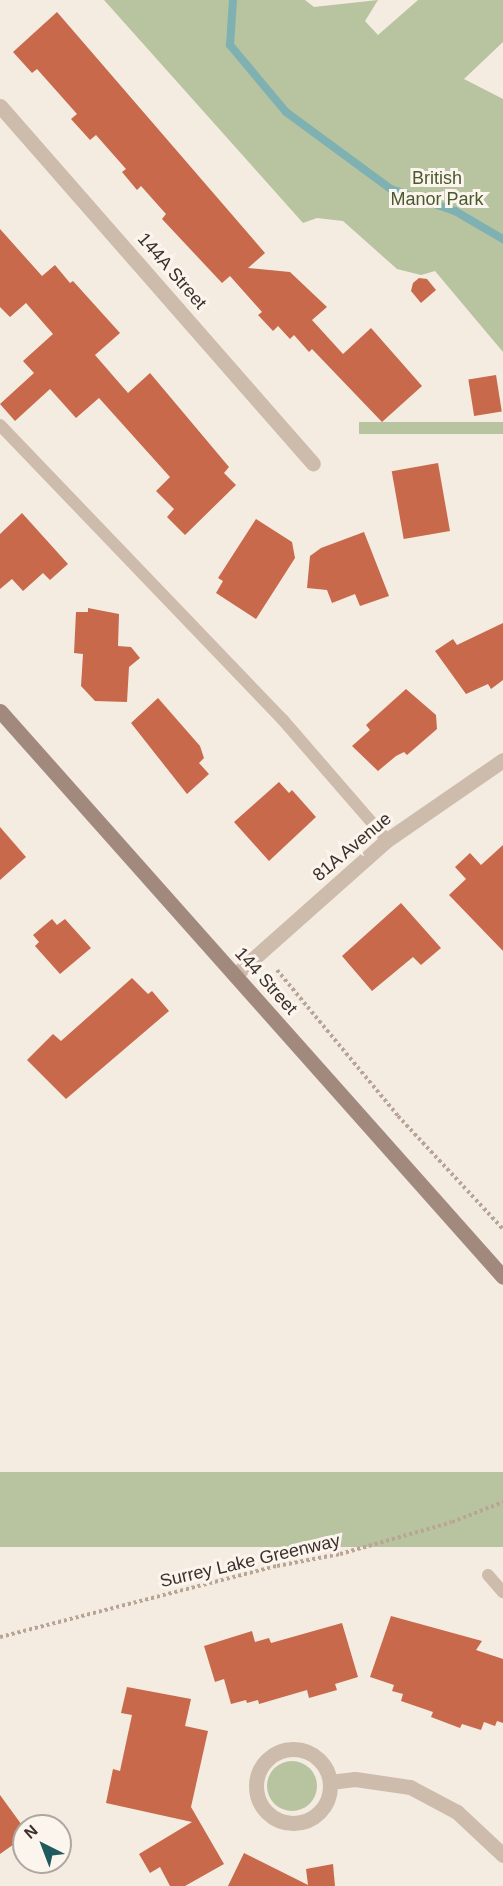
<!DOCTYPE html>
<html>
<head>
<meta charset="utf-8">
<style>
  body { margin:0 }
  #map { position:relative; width:503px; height:1886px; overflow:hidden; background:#f4ebe1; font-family:Helvetica,sans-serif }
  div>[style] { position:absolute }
  .green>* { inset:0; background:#b8c4a0; transform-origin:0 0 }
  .round { border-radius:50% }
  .stream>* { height:8px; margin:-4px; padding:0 4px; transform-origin:4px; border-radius:4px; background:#7fb0b2 }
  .building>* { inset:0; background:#c8694b; transform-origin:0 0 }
  .path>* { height:4px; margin-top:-2px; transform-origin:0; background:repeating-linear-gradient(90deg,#b9a596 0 3px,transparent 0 6px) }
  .lane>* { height:12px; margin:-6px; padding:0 6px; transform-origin:6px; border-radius:6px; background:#cdbbac }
  .street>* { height:15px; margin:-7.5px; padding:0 7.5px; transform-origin:7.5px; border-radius:7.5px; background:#cdbbac }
  .street>.ring { margin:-7.5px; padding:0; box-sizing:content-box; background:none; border:15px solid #cdbbac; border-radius:50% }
  .secondary>* { height:15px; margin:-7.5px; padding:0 7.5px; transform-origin:7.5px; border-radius:7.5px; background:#a18a7d }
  span { translate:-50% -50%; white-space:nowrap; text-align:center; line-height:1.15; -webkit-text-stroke:6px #fbf5ee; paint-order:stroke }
  .park-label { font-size:18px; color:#4a5a2e }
  .street-label { font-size:18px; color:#3b302b }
  .north { position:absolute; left:12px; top:1814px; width:60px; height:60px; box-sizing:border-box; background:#fbf5ee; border:2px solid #aea6a0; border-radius:50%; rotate:318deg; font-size:16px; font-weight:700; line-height:24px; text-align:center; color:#3b302b }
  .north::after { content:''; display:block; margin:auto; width:21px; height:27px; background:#1f5a5e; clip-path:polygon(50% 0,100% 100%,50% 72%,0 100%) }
</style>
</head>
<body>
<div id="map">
  <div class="green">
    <div style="clip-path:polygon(104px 0,305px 0,314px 7px,378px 0,365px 21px,378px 35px,418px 0,503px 0,503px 42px,464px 79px,503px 99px,503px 352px,435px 271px,421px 275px,397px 269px,343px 221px,317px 218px,303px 223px)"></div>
    <div style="left:503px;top:422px;width:12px;height:144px;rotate:90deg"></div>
    <div style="left:503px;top:1472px;width:75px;height:523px;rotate:90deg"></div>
    <div class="round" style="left:267px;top:1761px;width:50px;height:50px"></div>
  </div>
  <div class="stream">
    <div style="left:233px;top:0;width:45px;rotate:93.8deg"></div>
    <div style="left:230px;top:45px;width:87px;rotate:50.1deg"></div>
    <div style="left:286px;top:112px;width:130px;rotate:36.3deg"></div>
    <div style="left:391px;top:189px;width:68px;rotate:19deg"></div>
    <div style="left:455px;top:211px;width:56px;rotate:30.3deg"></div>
  </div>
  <div class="building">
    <div style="clip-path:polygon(57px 12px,265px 253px,248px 268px,290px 272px,327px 307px,312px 320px,343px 354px,371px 328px,422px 386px,382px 422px,312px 349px,309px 352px,294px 335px,290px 339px,278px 326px,273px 331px,258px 315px,262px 312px,230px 276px,222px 283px,162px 219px,166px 214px,141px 186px,137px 190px,122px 172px,126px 169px,96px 135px,90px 140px,71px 119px,77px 114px,37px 69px,32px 73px,13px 52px)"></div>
    <div style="clip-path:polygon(0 229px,42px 276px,55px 265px,70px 283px,73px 281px,120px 333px,95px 355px,128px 393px,150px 373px,229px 467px,224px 473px,236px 485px,185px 535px,167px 517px,174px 509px,156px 491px,170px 477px,99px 398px,76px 418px,50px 389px,15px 421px,0 404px,34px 373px,23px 361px,53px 334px,26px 303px,10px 317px,0 307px)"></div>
    <div style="clip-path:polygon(419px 278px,427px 279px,436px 290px,421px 303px,411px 291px,413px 283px)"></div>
    <div style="left:496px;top:375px;width:37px;height:28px;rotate:81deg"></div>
    <div style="left:438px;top:463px;width:69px;height:47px;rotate:80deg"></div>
    <div style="clip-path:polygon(22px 513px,68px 564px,50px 580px,43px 573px,23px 591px,12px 579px,0 589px,0 534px)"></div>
    <div style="clip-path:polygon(256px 519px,292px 542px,295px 558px,256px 619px,216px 593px,223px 581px,218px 578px)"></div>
    <div style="clip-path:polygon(364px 532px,389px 596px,360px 606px,355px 594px,332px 603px,327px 590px,307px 588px,310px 556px,321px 548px)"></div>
    <div style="clip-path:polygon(88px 608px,119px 614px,118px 646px,131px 647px,140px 658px,129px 667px,127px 702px,95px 701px,81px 686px,83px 654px,74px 653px,76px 612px,88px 612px)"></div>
    <div style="clip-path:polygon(503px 623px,503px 680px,491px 689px,488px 684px,466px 694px,435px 651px,453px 639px,457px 645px)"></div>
    <div style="clip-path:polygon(406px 689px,436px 715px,437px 729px,407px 755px,404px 752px,396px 756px,378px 771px,352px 746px,370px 730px,366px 725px)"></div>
    <div style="clip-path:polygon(158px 698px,200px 746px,204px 758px,199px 763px,209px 774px,187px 794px,131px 723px)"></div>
    <div style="clip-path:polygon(279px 782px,289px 793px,292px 790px,316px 817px,269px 861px,234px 822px)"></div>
    <div style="clip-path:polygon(0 827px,26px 857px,0 880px)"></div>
    <div style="clip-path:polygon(503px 845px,503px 951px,449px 895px,466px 879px,455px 867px,470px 853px,481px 865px)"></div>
    <div style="clip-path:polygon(401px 903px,441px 948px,421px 965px,413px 957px,372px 991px,342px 956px)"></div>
    <div style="clip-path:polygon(52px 919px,57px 925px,65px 919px,91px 948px,60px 974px,35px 946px,39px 942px,33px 935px)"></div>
    <div style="clip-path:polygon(132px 978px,148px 994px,152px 991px,169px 1011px,66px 1099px,27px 1060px,53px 1034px,61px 1041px)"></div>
    <div style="clip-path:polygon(391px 1616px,482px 1641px,476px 1650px,503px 1659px,503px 1723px,497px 1721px,495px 1726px,484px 1722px,481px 1730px,462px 1724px,460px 1728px,431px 1717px,433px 1712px,401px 1701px,403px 1694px,392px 1691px,394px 1685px,370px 1677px)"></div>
    <div style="clip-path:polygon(342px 1623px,358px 1677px,335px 1684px,337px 1690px,309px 1698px,307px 1690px,259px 1704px,258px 1700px,247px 1703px,246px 1700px,231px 1704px,224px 1679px,215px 1682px,204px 1646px,252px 1631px,255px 1642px,269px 1638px,271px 1643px)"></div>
    <div style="clip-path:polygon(127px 1687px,191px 1699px,185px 1726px,208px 1731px,191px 1807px,224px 1864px,185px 1886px,170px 1886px,160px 1867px,150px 1873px,139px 1854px,192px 1822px,106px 1803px,113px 1769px,120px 1771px,132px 1715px,121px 1713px)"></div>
    <div style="clip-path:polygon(0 1795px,24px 1828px,24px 1837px,0 1854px)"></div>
    <div style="clip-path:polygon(244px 1853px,308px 1885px,306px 1869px,333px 1864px,335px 1886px,228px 1886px)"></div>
  </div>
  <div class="path">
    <div style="left:277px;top:970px;width:190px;rotate:50.3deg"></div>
    <div style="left:398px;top:1116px;width:154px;rotate:47.1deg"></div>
    <div style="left:0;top:1637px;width:286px;rotate:-14.4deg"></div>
    <div style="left:277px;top:1566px;width:64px;rotate:-10.8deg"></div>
    <div style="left:340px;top:1554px;width:116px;rotate:-15.9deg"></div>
    <div style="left:452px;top:1522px;width:55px;rotate:-21.4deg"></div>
  </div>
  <div class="lane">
    <div style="left:0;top:425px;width:409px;rotate:46.2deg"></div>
    <div style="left:283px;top:720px;width:159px;rotate:49.1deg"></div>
    <div style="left:488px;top:1575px;width:23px;rotate:49deg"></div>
  </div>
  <div class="street">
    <div style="left:0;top:106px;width:475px;rotate:48.8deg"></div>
    <div style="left:235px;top:975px;width:203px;rotate:-41.6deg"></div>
    <div style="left:387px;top:840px;width:141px;rotate:-34.6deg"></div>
    <div class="ring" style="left:256px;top:1749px;width:59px;height:59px"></div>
    <div style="left:330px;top:1782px;width:25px;rotate:-7deg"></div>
    <div style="left:355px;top:1779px;width:56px;rotate:8.3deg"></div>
    <div style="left:410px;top:1787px;width:53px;rotate:28deg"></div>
    <div style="left:457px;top:1812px;width:63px;rotate:43.1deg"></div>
  </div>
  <div class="secondary">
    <div style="left:0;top:711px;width:757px;rotate:48.37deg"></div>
  </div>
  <div class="park-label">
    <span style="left:437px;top:189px">British<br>Manor Park</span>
  </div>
  <div class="street-label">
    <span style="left:172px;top:271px;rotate:49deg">144A Street</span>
    <span style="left:352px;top:847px;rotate:-40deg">81A Avenue</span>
    <span style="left:266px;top:981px;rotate:48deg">144 Street</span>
    <span style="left:250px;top:1561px;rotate:-13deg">Surrey Lake Greenway</span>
  </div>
  <div class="north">N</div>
</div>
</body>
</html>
